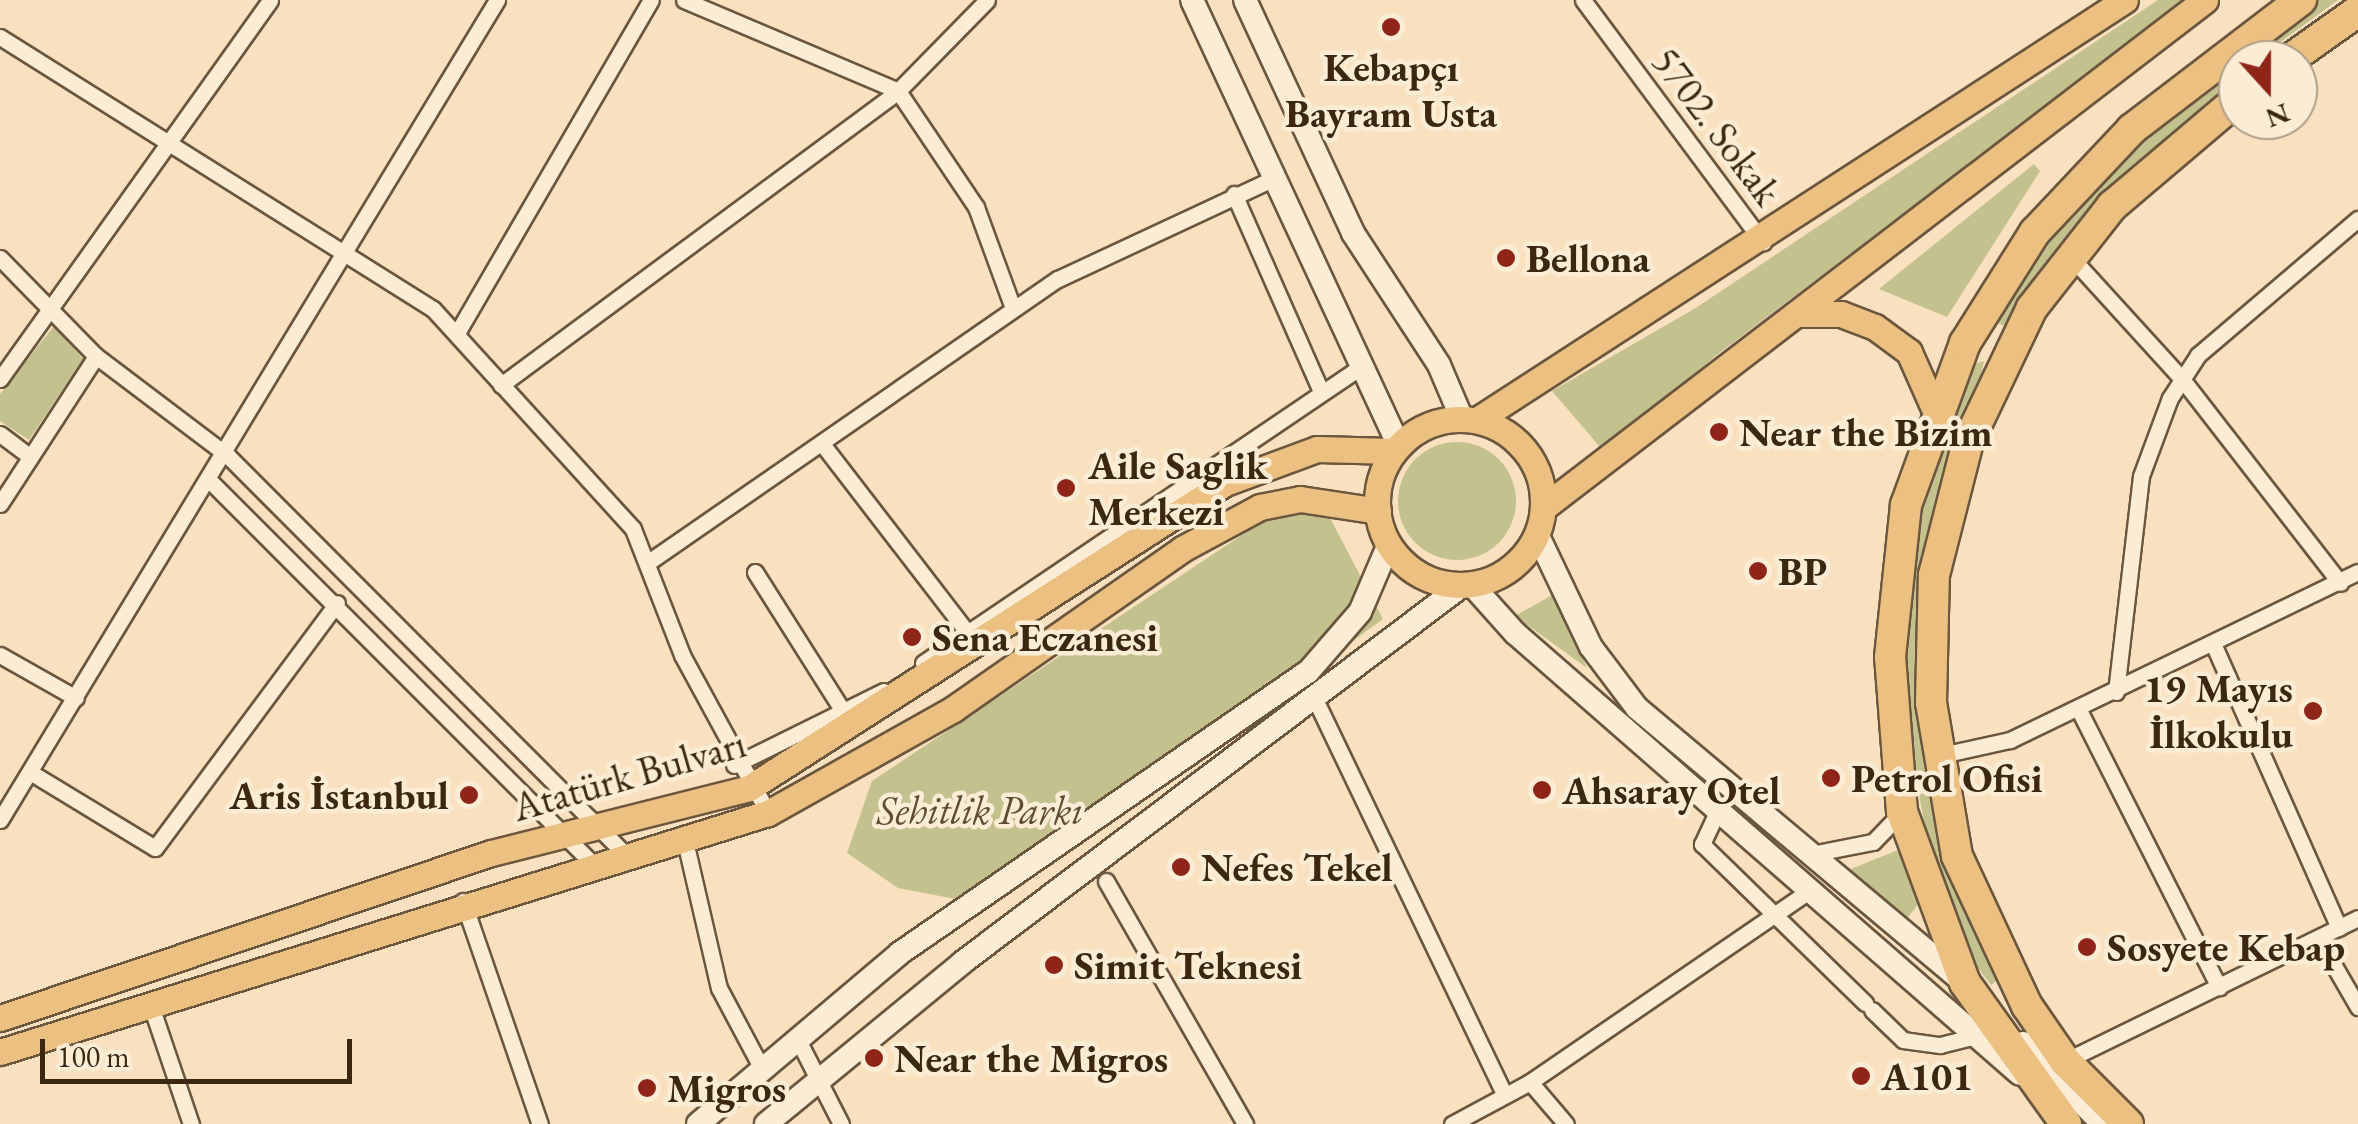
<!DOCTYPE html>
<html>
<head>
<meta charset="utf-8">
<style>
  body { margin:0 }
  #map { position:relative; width:2358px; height:1124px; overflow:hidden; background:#f9e1c0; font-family:"EB Garamond",serif }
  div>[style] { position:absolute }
  .green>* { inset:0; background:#c3c18e }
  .round { border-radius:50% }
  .roads { filter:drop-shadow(2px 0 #6b563e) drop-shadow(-2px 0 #6b563e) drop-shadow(0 2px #6b563e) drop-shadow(0 -2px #6b563e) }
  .street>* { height:15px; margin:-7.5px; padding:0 7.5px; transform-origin:7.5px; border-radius:7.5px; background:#fbecd6 }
  .secondary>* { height:22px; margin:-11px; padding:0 11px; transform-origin:11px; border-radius:11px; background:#fbecd6 }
  .primary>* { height:25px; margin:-12.5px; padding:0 12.5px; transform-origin:12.5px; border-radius:12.5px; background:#ecc080 }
  .primary>.ring { margin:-12.5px; padding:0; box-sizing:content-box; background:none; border:25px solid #ecc080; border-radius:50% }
  .highway>* { height:30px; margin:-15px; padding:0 15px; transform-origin:15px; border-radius:15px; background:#ecc080 }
  .dots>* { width:28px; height:28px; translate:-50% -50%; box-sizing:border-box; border:5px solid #fbecd6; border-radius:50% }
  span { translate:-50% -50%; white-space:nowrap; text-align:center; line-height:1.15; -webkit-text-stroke:9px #fbecd6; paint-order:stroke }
  .poi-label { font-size:40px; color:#3c2712; font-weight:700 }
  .left { translate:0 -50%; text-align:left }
  .right { translate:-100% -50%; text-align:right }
  .street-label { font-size:40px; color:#3c2712 }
  .park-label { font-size:40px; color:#5e4e31; font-style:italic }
  .north { position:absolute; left:2218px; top:40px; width:100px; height:100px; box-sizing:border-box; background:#fbecd6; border:2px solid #af9d88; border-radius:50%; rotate:159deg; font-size:28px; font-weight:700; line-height:40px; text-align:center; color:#3c2712 }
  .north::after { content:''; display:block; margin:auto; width:35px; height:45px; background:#8f2418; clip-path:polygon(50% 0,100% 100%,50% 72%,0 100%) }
  .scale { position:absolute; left:40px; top:1039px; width:312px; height:45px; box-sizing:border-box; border:5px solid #3c2712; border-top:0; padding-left:12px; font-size:30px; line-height:35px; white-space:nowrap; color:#3c2712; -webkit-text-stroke:8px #fbecd6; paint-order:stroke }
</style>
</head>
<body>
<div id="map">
  <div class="green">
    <div style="clip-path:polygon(2158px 0,2186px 0,1714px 357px,1606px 454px,1552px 391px,1694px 309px)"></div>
    <div style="clip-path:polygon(2316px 0,2338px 0,2256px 60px,2238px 60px,2238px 74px,2122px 183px,2006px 327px,1989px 318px,2047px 223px,2135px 130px)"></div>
    <div style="clip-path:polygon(2034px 164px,2040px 171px,1947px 317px,1879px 289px)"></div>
    <div style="clip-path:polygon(54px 326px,83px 359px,29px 440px,0 421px,0 394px)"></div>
    <div style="clip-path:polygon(1984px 361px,1920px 674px,2004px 975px,1991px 985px,1964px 949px,1928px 842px,1903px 711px,1911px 512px,1959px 369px)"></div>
    <div class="round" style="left:1398px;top:442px;width:118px;height:118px"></div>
    <div style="clip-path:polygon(1319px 497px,1383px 619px,1014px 887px,971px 902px,898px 888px,847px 853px,872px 781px,1272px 515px)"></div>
    <div style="clip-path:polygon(1554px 594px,1587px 668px,1515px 616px)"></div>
    <div style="clip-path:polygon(1901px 849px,1919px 903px,1906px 920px,1843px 872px)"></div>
  </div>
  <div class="roads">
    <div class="street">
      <div style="left:684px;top:0;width:233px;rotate:23deg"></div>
      <div style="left:898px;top:91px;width:140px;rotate:56.1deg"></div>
      <div style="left:976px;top:207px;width:108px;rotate:69.9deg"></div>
      <div style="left:1583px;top:0;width:302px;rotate:53.4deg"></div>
      <div style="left:0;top:37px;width:511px;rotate:32.14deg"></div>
      <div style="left:433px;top:309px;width:297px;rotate:47.7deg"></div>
      <div style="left:633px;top:529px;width:135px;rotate:68.7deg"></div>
      <div style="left:682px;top:655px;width:180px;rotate:61.4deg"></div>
      <div style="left:1234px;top:194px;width:213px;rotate:66.2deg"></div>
      <div style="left:2070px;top:256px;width:166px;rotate:47.7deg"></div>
      <div style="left:2182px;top:379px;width:258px;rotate:52.2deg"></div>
      <div style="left:0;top:258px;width:137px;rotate:45.6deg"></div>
      <div style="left:96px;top:356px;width:166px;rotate:37.1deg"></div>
      <div style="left:228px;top:456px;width:566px;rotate:45.07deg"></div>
      <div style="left:457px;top:333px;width:385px;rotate:-59.8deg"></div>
      <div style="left:0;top:379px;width:465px;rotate:-54.5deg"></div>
      <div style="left:501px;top:385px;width:494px;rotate:-36.5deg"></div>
      <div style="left:898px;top:91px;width:127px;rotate:-45.6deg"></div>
      <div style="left:0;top:434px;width:38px;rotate:37deg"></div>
      <div style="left:823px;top:445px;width:236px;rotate:52.4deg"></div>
      <div style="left:211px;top:482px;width:543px;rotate:45deg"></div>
      <div style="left:0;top:504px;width:176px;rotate:-57deg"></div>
      <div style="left:650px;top:561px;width:496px;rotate:-34.7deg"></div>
      <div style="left:1058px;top:279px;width:239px;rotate:-25deg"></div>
      <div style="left:755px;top:572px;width:161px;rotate:57.7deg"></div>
      <div style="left:2215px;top:648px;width:306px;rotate:66.1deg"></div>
      <div style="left:0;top:655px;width:87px;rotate:29.5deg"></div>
      <div style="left:923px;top:663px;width:530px;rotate:-34.08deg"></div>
      <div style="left:2116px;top:692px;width:217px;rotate:-83.4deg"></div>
      <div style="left:2141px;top:476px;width:83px;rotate:-69.6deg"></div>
      <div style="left:2170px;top:398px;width:51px;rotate:-56.9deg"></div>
      <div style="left:2198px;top:355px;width:210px;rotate:-40.4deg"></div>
      <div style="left:1314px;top:697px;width:441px;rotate:64.4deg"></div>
      <div style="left:2078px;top:708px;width:313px;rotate:63.2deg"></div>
      <div style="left:1937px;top:756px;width:75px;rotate:-12.4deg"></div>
      <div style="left:2010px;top:740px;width:386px;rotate:-25.8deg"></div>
      <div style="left:734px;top:765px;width:167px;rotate:-26.3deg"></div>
      <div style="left:30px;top:772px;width:146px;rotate:31.3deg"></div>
      <div style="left:155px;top:848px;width:305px;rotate:-53.4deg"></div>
      <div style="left:1718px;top:810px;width:38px;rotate:115deg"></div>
      <div style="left:1702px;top:844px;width:228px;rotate:44.3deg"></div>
      <div style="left:0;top:820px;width:959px;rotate:-58.78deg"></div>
      <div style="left:685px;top:841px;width:151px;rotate:77deg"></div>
      <div style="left:719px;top:988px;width:89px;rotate:62deg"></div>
      <div style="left:1811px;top:854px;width:63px;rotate:-11deg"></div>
      <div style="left:1873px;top:842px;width:42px;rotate:-46deg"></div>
      <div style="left:1106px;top:881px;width:280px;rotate:60.2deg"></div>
      <div style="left:463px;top:901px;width:236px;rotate:71deg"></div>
      <div style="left:2318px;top:938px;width:80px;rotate:59.9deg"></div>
      <div style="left:150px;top:1003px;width:128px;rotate:71.3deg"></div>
      <div style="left:1872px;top:1010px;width:43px;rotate:44.1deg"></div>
      <div style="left:1903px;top:1040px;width:37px;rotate:8deg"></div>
      <div style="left:1940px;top:1045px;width:36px;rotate:-14deg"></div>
      <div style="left:796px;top:1036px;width:99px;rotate:62.9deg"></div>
      <div style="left:2065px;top:1061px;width:326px;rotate:-26deg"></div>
      <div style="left:1530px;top:1082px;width:55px;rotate:49.4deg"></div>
      <div style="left:1452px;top:1124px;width:89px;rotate:-28.3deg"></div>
      <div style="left:1530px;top:1082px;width:338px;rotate:-34.4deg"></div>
    </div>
    <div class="secondary">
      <div style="left:1192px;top:0;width:491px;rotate:65.1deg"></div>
      <div style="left:1245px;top:0;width:257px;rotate:65.1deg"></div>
      <div style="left:1353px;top:233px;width:158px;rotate:56.9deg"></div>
      <div style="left:1439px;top:365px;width:59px;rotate:66.9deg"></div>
      <div style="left:1537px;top:534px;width:125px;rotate:64.5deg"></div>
      <div style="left:1591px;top:647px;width:76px;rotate:53deg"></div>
      <div style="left:1637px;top:708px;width:429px;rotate:40deg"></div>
      <div style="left:1471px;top:584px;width:66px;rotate:48.1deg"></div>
      <div style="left:1515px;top:633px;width:670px;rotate:41.13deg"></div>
      <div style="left:2023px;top:1043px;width:114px;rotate:45.4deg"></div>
      <div style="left:698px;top:1124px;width:265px;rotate:-40.2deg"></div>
      <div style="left:900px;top:953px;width:495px;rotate:-34.6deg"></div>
      <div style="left:1308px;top:672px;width:79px;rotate:-49.1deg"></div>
      <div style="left:1360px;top:612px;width:74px;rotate:-66.9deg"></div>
      <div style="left:766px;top:1124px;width:255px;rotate:-39.4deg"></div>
      <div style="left:963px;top:962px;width:626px;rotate:-37.02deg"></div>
    </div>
    <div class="primary">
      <div style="left:1800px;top:314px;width:41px"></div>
      <div style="left:1841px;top:314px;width:36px;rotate:21deg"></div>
      <div style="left:1875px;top:327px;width:42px;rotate:36.3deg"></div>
      <div style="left:1909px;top:352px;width:67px;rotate:66.1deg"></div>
      <div class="ring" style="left:1377px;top:419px;width:141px;height:141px"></div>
      <div style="left:1477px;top:420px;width:772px;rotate:-32.95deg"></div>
      <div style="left:1544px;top:507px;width:833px;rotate:-37.49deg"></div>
      <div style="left:0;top:1018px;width:518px;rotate:-18.57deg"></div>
      <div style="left:491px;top:853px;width:266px;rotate:-14.1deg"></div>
      <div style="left:749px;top:788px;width:565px;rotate:-32.65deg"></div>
      <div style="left:1225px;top:483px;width:98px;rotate:-20.3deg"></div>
      <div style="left:1317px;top:449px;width:77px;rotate:1.5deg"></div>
      <div style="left:0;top:1052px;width:804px;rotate:-17.29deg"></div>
      <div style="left:768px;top:813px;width:212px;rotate:-29.3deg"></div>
      <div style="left:953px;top:709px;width:279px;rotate:-34.9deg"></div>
      <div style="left:1182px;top:549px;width:89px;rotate:-28.3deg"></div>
      <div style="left:1260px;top:507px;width:41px;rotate:-11.3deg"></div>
      <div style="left:1300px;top:499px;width:79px;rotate:8.7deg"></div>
    </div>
    <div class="highway">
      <div style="left:2289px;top:60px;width:85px;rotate:-35.4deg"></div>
      <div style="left:2066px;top:1124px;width:173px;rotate:-125.6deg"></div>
      <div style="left:1965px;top:983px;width:182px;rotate:-110.2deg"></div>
      <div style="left:1902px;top:812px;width:155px;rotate:-94.4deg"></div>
      <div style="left:1890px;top:657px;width:153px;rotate:-84deg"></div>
      <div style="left:1906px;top:505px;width:172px;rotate:-70deg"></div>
      <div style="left:1965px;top:343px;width:131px;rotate:-57.8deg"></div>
      <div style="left:2035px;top:232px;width:141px;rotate:-46.7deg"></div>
      <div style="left:2132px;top:129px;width:213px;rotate:-37.4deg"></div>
      <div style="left:2128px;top:1124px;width:89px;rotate:-135deg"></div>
      <div style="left:2065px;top:1061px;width:67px;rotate:-124.6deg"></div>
      <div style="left:2027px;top:1006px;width:166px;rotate:-115deg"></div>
      <div style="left:1957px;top:856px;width:155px;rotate:-99.6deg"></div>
      <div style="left:1931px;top:703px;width:128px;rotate:-88.7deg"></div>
      <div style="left:1934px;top:575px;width:137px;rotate:-75.7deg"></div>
      <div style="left:1968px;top:442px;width:148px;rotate:-64.5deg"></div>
      <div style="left:2032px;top:308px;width:130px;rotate:-51.9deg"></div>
      <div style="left:2112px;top:206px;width:165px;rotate:-40.3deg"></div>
    </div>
  </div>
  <div class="dots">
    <div style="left:1391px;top:27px;background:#8f2418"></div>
    <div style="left:1506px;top:258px;background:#8f2418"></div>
    <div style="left:1719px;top:432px;background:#8f2418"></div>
    <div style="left:1066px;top:488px;background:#8f2418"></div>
    <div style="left:1758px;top:571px;background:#8f2418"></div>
    <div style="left:912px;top:637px;background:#8f2418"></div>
    <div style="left:2313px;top:711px;background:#8f2418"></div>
    <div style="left:1831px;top:778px;background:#8f2418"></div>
    <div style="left:1542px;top:790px;background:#8f2418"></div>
    <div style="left:469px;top:795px;background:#8f2418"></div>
    <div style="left:1181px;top:867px;background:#8f2418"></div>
    <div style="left:2087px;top:947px;background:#8f2418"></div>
    <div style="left:1054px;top:965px;background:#8f2418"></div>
    <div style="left:874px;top:1058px;background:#8f2418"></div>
    <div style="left:1861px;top:1076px;background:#8f2418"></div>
    <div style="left:647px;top:1088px;background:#8f2418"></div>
  </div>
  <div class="poi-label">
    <span style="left:1391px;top:90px">Kebapçı<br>Bayram Usta</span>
    <span class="left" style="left:1526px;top:258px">Bellona</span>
    <span class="left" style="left:1739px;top:432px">Near the Bizim</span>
    <span class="left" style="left:1088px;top:488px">Aile Saglik<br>Merkezi</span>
    <span class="left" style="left:1778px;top:571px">BP</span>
    <span class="left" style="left:932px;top:637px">Sena Eczanesi</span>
    <span class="right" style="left:2293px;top:711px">19 Mayıs<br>İlkokulu</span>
    <span class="left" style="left:1851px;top:778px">Petrol Ofisi</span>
    <span class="left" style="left:1562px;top:790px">Ahsaray Otel</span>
    <span class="right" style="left:449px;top:795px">Aris İstanbul</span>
    <span class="left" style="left:1201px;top:867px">Nefes Tekel</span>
    <span class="left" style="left:2107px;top:947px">Sosyete Kebap</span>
    <span class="left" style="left:1074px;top:965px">Simit Teknesi</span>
    <span class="left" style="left:894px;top:1058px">Near the Migros</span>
    <span class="left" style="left:1881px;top:1076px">A101</span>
    <span class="left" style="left:667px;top:1088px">Migros</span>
  </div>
  <div class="street-label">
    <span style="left:1717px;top:126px;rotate:53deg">5702. Sokak</span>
    <span style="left:629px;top:775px;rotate:-16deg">Atatürk Bulvarı</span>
  </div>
  <div class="park-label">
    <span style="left:980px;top:810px">Sehitlik Parkı</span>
  </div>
  <div class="north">N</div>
  <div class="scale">100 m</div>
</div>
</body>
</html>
